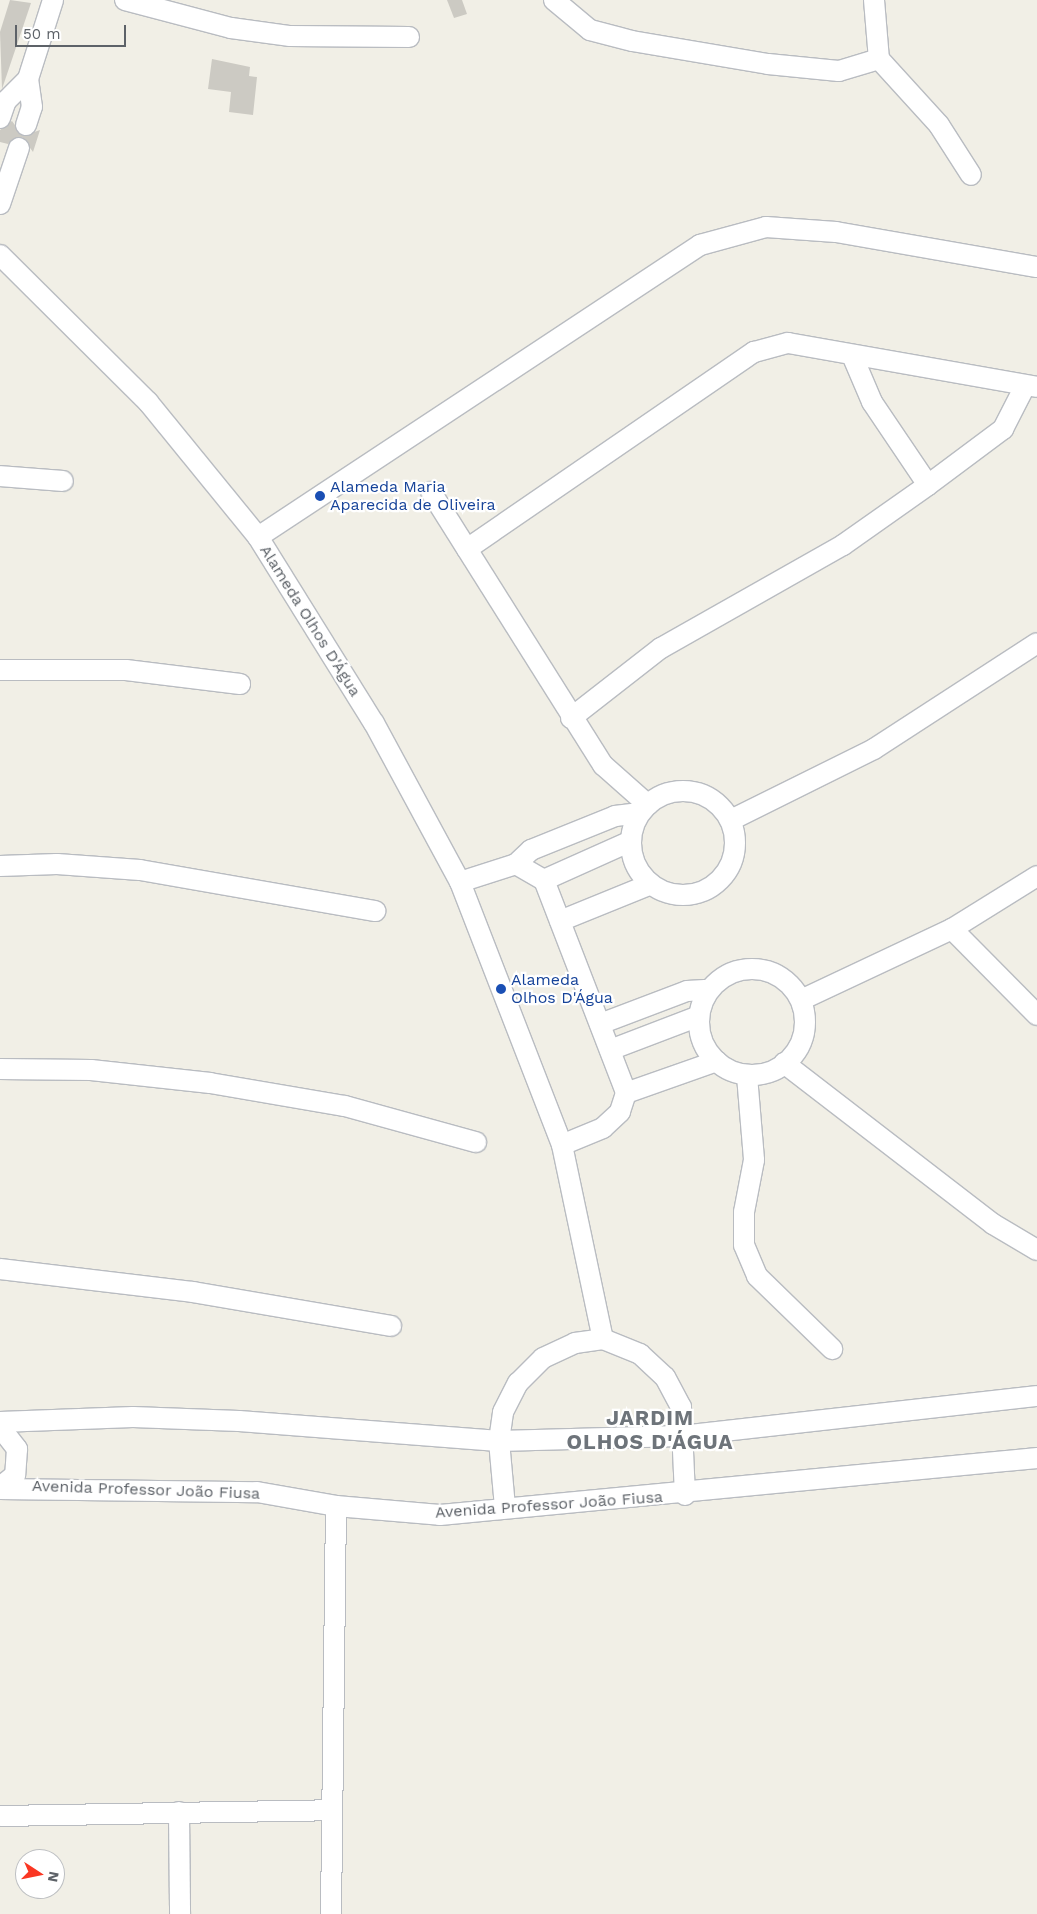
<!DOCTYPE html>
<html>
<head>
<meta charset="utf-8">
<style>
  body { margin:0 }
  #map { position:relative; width:1037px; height:1914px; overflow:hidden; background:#f1efe6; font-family:"Work Sans",sans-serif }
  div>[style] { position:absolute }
  .building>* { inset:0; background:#cccac3 }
  .roads { filter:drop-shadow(1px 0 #b9bcc1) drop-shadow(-1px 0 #b9bcc1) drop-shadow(0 1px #b9bcc1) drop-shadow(0 -1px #b9bcc1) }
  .minor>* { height:20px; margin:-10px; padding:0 10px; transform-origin:10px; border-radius:10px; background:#fff }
  .minor>.ring { margin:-10px; padding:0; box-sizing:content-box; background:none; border:20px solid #fff; border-radius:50% }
  .dots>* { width:14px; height:14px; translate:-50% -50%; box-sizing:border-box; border:2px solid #fff; border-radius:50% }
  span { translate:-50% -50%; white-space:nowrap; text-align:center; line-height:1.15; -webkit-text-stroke:4.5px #fff; paint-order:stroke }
  .transit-label { font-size:16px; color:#164399 }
  .left { translate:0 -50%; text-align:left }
  .street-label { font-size:16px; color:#5d6268 }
  .district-label { font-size:21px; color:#6e747a; font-weight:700; letter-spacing:1px }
  .north { position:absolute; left:15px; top:1849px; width:50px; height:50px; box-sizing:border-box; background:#fff; border:1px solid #bec0c3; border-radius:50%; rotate:101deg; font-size:14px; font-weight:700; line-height:20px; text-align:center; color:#5d6268 }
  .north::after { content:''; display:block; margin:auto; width:18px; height:22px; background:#fa3723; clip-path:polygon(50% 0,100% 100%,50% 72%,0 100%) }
  .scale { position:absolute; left:15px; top:25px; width:111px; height:22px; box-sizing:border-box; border:2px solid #5d6268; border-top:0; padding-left:6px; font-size:15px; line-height:18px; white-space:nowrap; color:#5d6268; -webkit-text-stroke:4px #fff; paint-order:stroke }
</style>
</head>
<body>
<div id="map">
  <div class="building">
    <div style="clip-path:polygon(10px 0,31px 3px,2px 89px,0 32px)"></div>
    <div style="clip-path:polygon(447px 0,462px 0,467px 14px,454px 18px)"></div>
    <div style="clip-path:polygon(212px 59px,250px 67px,249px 76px,257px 77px,253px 115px,229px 112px,231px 92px,208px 89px)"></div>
    <div style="clip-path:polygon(12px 121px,23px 136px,40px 130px,33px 152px,22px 137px,8px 144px,0 142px,0 130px)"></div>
  </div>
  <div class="roads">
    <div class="minor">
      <div style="left:125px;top:0;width:110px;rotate:14.8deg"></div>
      <div style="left:231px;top:28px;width:60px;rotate:7.7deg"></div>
      <div style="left:290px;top:36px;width:119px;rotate:0.5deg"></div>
      <div style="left:554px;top:0;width:47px;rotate:39.8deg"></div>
      <div style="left:590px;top:30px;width:43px;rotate:14.7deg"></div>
      <div style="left:632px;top:41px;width:138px;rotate:9.6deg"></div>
      <div style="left:768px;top:64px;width:71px;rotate:5.6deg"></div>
      <div style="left:839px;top:71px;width:42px;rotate:-16.7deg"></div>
      <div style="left:874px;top:0;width:59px;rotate:85.2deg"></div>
      <div style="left:879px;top:59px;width:89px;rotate:47.7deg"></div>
      <div style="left:939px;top:125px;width:59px;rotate:57.4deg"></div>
      <div style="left:0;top:118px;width:18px;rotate:-71deg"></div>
      <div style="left:6px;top:101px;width:31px;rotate:-45deg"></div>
      <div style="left:26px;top:125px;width:19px;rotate:-72deg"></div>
      <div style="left:32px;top:107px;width:28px;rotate:-98deg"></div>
      <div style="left:28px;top:79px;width:83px;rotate:-72.4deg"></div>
      <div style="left:0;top:204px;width:59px;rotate:-71.3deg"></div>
      <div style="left:0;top:255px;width:209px;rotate:44.8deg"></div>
      <div style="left:148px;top:402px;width:174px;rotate:50.8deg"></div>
      <div style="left:258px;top:537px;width:219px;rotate:58.1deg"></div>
      <div style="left:374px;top:723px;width:181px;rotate:61.6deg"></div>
      <div style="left:460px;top:882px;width:282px;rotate:68.8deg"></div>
      <div style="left:562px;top:1145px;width:198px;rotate:78.1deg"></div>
      <div style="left:852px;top:355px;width:51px;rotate:66.9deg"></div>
      <div style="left:872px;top:402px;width:100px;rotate:56deg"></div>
      <div style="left:0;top:476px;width:63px;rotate:4.5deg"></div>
      <div style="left:431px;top:492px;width:323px;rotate:57.8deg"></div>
      <div style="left:603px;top:765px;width:60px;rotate:41.6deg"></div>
      <div style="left:258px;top:537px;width:530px;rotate:-33.45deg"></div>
      <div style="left:700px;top:245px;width:68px;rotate:-15.3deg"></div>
      <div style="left:766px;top:227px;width:70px;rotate:4.1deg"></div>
      <div style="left:836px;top:232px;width:204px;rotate:9.9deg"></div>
      <div style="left:467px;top:549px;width:348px;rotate:-34.5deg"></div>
      <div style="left:754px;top:352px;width:35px;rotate:-15deg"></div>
      <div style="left:788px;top:343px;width:253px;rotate:10deg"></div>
      <div style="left:0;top:670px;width:126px"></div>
      <div style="left:126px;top:670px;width:115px;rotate:7deg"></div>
      <div style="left:571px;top:718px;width:114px;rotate:-37.9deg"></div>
      <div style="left:661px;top:648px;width:209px;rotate:-29.5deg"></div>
      <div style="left:843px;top:545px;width:104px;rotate:-35.2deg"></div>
      <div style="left:928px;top:485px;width:94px;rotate:-36.7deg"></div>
      <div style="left:1003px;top:429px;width:48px;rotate:-62.9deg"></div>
      <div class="ring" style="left:631px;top:791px;width:84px;height:84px"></div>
      <div style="left:731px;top:820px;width:160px;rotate:-26.4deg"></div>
      <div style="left:874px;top:749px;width:194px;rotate:-33deg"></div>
      <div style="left:516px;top:864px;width:21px;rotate:-43deg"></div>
      <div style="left:531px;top:850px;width:91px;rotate:-22deg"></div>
      <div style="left:615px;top:816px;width:25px;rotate:-7deg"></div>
      <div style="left:0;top:866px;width:57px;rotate:-2deg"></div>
      <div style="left:57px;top:864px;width:83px;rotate:4.1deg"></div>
      <div style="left:140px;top:870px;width:239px;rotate:9.9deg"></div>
      <div style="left:544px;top:880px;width:95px;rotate:-24.1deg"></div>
      <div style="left:460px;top:882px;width:59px;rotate:-17.8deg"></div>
      <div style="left:516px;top:864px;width:32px;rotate:30deg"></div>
      <div style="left:544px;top:880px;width:228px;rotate:68.9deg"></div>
      <div style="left:626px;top:1093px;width:20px;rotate:108deg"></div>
      <div style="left:620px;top:1112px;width:23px;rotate:137deg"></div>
      <div style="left:603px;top:1128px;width:44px;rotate:157.5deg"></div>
      <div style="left:560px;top:921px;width:98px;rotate:-22.1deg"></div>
      <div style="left:952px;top:929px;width:121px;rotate:45.3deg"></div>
      <div class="ring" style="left:699px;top:969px;width:86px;height:86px"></div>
      <div style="left:801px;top:1000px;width:167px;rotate:-25.2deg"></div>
      <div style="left:952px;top:929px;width:100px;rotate:-31.9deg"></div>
      <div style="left:600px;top:1024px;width:93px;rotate:-20.8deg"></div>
      <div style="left:687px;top:991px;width:22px;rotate:-3deg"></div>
      <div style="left:610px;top:1050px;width:95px;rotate:-20.9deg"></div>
      <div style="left:784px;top:1063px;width:264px;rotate:37.6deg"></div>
      <div style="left:993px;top:1224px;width:51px;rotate:30.6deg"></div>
      <div style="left:0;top:1069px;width:91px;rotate:0.6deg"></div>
      <div style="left:91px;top:1070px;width:120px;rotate:6.2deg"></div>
      <div style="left:210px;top:1083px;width:137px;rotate:9.7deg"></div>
      <div style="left:345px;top:1106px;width:136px;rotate:15.4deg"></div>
      <div style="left:747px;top:1076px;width:84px;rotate:85.2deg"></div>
      <div style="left:754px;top:1160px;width:53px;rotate:100.9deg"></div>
      <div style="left:744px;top:1212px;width:33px;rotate:90deg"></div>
      <div style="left:744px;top:1245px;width:34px;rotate:67deg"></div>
      <div style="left:757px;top:1276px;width:105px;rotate:44.2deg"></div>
      <div style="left:626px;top:1093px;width:96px;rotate:-19.4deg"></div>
      <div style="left:0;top:1269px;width:194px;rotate:6.8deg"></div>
      <div style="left:193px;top:1292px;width:201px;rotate:9.7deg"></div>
      <div style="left:0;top:1422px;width:133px;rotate:-2.2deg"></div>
      <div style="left:133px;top:1417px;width:106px;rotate:2.2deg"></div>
      <div style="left:239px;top:1421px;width:261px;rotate:4.4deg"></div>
      <div style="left:499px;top:1441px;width:181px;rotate:-1.6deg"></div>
      <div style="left:680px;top:1436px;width:359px;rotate:-6.4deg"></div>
      <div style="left:0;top:1427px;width:28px;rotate:52deg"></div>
      <div style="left:17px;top:1449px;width:26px;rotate:94deg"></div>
      <div style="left:15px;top:1475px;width:19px;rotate:141deg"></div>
      <div style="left:0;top:1489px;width:257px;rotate:0.7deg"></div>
      <div style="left:257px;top:1492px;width:80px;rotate:10deg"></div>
      <div style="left:336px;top:1506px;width:104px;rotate:4.9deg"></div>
      <div style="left:440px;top:1515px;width:600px;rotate:-5.45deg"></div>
      <div style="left:505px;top:1507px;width:66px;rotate:-95.2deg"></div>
      <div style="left:499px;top:1441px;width:29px;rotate:-82deg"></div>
      <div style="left:503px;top:1412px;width:33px;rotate:-63deg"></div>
      <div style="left:518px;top:1383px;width:35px;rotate:-45deg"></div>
      <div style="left:543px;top:1358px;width:35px;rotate:-25deg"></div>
      <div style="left:575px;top:1343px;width:28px;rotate:-8deg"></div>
      <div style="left:603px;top:1339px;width:40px;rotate:22deg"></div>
      <div style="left:640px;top:1354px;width:34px;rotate:43deg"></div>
      <div style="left:665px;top:1377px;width:34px;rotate:62deg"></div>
      <div style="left:681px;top:1407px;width:88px;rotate:87.4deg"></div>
      <div style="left:179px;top:1812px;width:102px;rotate:89.4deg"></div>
      <div style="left:0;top:1816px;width:332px;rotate:-1deg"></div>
      <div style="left:331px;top:1914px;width:408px;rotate:-89.3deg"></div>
    </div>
  </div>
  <div class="dots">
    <div style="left:320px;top:496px;background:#1a4fb4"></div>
    <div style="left:501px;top:989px;background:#1a4fb4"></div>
  </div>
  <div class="transit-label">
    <span class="left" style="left:330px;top:496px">Alameda Maria<br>Aparecida de Oliveira</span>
    <span class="left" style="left:511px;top:989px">Alameda<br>Olhos D'Água</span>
  </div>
  <div class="street-label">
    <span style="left:310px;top:621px;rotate:58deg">Alameda Olhos D'Água</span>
    <span style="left:146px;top:1490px;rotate:2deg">Avenida Professor João Fiusa</span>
    <span style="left:549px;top:1505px;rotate:-4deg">Avenida Professor João Fiusa</span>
  </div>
  <div class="district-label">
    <span style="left:650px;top:1430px">JARDIM<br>OLHOS D'ÁGUA</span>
  </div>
  <div class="north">N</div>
  <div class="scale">50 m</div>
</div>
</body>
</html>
